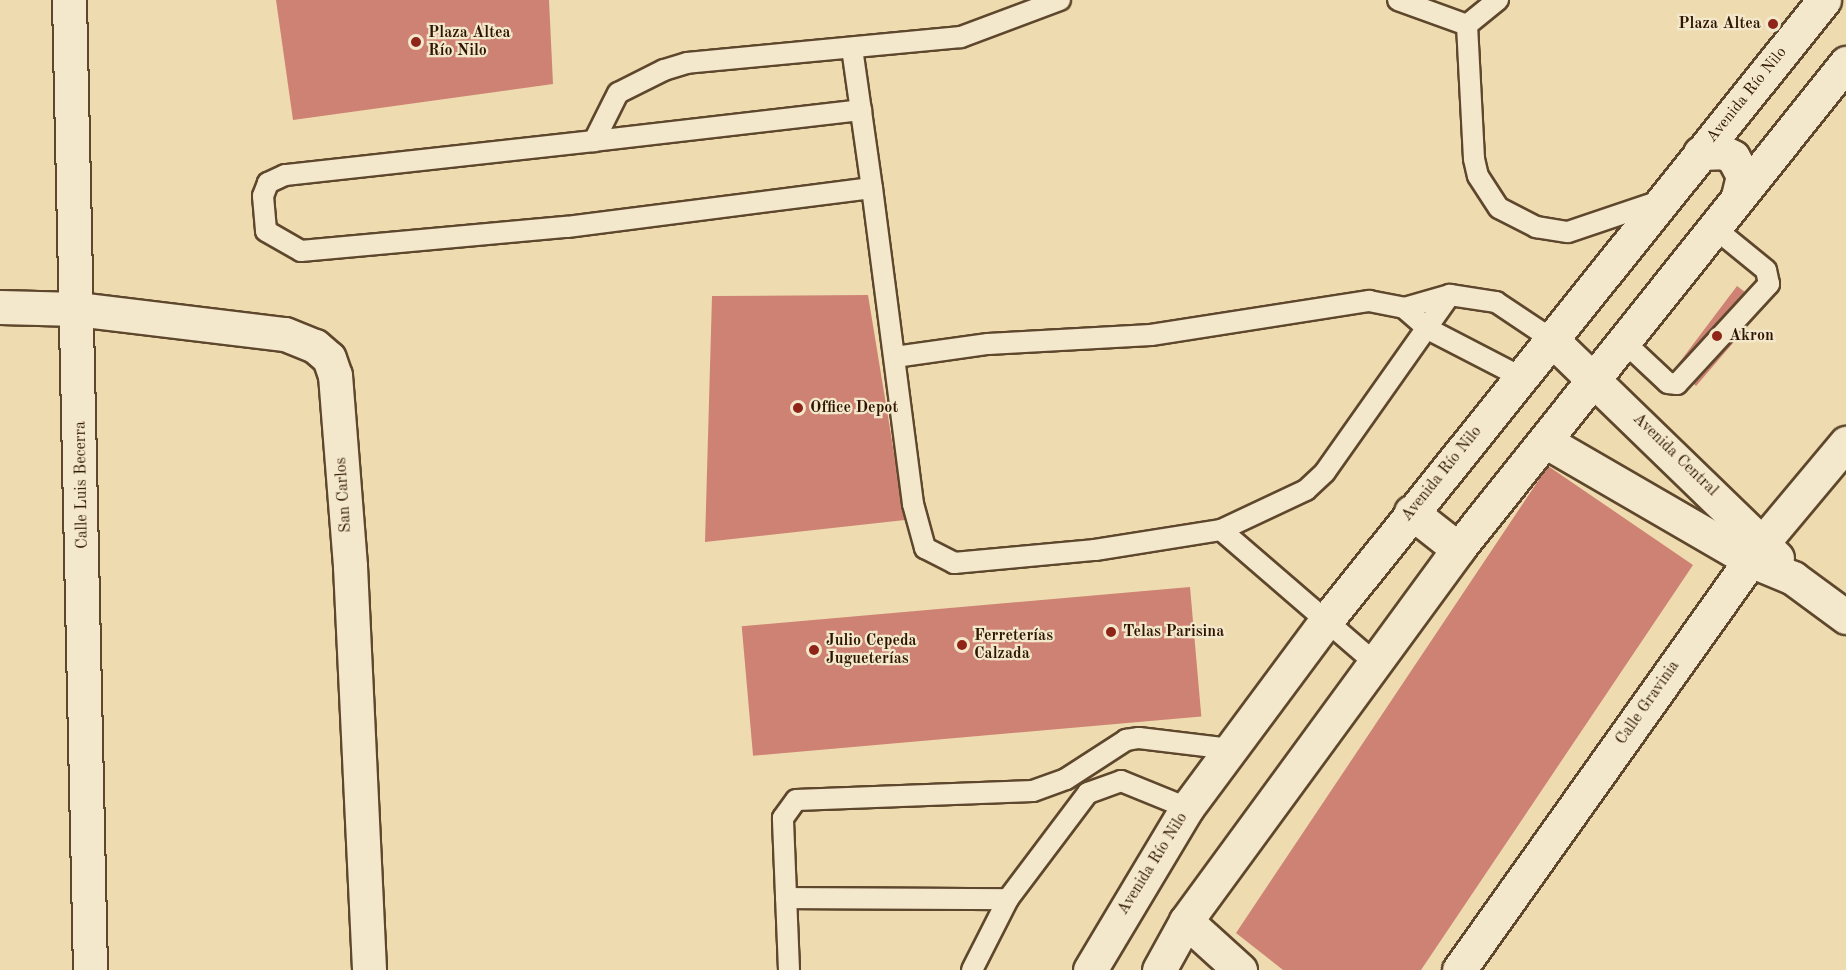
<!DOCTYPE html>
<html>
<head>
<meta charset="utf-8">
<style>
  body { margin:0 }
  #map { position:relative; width:1846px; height:970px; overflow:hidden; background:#eedcb0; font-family:"Old Standard TT",serif }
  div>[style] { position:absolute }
  .building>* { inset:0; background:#ce8273; transform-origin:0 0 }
  .roads { filter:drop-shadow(2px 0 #5e472c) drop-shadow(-2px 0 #5e472c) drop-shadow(0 2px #5e472c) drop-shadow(0 -2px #5e472c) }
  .service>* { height:20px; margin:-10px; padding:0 10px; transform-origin:10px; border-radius:10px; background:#f4e8cc }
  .minor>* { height:33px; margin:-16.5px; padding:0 16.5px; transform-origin:16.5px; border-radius:16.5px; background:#f4e8cc }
  .tertiary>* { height:33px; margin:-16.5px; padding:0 16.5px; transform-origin:16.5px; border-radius:16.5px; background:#f4e8cc }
  .secondary>* { height:33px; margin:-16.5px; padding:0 16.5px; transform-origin:16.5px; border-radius:16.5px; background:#f4e8cc }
  .dots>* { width:16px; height:16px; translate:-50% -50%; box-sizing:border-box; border:3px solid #f4e8cc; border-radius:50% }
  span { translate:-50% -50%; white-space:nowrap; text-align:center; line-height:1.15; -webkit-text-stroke:4.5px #f4e8cc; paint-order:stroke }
  .poi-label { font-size:16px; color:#2e1500; font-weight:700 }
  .right { translate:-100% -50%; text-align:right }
  .left { translate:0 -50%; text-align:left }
  .street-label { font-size:16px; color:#2e1500 }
</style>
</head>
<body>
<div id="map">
  <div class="building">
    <div style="clip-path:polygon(276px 0,549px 0,553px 84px,293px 120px)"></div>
    <div style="left:1737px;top:286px;width:10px;height:103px;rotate:37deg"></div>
    <div style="clip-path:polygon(868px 295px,905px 520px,705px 542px,712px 296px)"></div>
    <div style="clip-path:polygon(1764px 307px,1696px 386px,1694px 384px)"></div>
    <div style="clip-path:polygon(1548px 466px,1693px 565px,1421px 970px,1283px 970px,1236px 933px)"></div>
    <div style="left:1190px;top:587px;width:130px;height:450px;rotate:85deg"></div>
  </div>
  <div class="roads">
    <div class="service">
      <div style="left:1060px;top:0;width:106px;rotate:159.5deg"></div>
      <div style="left:961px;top:37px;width:275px;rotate:174.6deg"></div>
      <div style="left:687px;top:63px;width:24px;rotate:163deg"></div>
      <div style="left:664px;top:70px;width:51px;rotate:153.4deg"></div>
      <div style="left:618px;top:93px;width:54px;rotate:116.6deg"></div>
      <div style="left:594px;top:141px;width:311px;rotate:173.7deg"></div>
      <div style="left:285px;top:175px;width:19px;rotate:155deg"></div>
      <div style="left:268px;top:183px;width:14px;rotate:111deg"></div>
      <div style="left:263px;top:196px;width:35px;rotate:85deg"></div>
      <div style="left:266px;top:231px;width:40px;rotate:29.7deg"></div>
      <div style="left:301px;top:251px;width:267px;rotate:-5.2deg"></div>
      <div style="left:567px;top:227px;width:307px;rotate:-7.3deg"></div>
      <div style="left:872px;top:188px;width:319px;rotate:82.6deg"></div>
      <div style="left:913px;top:504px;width:46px;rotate:74.7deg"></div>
      <div style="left:925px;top:548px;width:33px;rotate:27deg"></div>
      <div style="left:954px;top:563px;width:142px;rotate:-5.3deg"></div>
      <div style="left:1095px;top:550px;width:128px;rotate:-9deg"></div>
      <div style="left:1221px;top:530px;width:94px;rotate:-25.2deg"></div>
      <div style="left:1306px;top:490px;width:26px;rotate:-43deg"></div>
      <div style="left:1325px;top:472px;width:217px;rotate:-54.8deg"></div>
      <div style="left:1398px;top:0;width:73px;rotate:19.9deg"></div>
      <div style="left:1467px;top:25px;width:134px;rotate:87deg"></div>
      <div style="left:1474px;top:159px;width:17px;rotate:77deg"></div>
      <div style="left:1478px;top:176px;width:38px;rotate:57deg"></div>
      <div style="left:1499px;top:208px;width:42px;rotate:27.2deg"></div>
      <div style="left:1536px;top:227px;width:32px;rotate:9deg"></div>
      <div style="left:1568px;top:232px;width:94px;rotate:-18.6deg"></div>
      <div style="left:1467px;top:25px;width:40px;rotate:-39deg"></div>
      <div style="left:852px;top:48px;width:141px;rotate:81.9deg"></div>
      <div style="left:594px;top:141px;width:269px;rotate:-6.6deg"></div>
      <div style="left:1404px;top:308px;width:32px;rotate:41deg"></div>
      <div style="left:1428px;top:329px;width:102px;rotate:27.3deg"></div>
      <div style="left:1621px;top:339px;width:64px;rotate:43.1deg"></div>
      <div style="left:1668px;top:383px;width:9px;rotate:6deg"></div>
      <div style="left:1677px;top:384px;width:136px;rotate:-47.4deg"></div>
      <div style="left:1769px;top:284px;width:14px;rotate:-102deg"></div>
      <div style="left:1766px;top:270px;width:68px;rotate:-140.9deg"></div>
      <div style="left:895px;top:357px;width:94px;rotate:-8deg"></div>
      <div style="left:988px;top:344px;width:163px;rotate:-3.2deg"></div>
      <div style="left:1151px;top:335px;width:221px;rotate:-8.9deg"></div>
      <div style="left:1369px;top:301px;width:36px;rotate:11deg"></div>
      <div style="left:1404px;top:308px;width:48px;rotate:-15.8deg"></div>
      <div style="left:1450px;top:295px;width:47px;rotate:8.7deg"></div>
      <div style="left:1496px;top:302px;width:65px;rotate:33.7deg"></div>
      <div style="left:1221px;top:530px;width:203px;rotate:40.8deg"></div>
      <div style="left:786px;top:898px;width:222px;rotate:0.3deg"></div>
      <div style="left:789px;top:970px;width:152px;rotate:-92.3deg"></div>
      <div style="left:783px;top:818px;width:22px;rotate:-54deg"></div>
      <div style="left:796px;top:800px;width:237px;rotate:-2.2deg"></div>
      <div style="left:1033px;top:791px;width:35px;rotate:-20deg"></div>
      <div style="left:1066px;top:779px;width:72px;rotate:-33deg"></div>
      <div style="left:1126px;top:740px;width:13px;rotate:-9deg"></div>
      <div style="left:1139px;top:738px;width:92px;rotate:6.9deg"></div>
      <div style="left:972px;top:970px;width:80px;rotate:-63.1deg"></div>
      <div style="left:1008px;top:899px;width:133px;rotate:-53deg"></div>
      <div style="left:1088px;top:793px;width:35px;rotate:-20deg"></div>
      <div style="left:1121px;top:781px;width:71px;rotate:22.2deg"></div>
    </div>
    <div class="minor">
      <div style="left:69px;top:0;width:970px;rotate:88.76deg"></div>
      <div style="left:0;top:307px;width:77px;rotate:1.5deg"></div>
      <div style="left:77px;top:309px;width:209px;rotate:6.9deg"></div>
      <div style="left:285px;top:334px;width:32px;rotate:22deg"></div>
      <div style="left:315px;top:346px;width:18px;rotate:41deg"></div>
      <div style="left:329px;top:358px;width:18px;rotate:71deg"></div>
      <div style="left:335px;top:375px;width:192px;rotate:85.5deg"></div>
      <div style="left:350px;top:566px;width:404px;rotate:87.3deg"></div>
      <div style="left:1550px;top:338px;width:316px;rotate:44.1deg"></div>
      <div style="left:1545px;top:441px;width:237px;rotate:30.1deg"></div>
      <div style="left:1750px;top:560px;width:47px;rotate:22.7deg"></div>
      <div style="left:1793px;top:578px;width:66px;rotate:36.3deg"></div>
      <div style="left:1459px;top:970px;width:526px;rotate:-54.59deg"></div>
      <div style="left:1764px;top:541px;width:128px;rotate:-50.1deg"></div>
    </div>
    <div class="tertiary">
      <div style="left:1186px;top:921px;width:73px;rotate:42.2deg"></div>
    </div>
    <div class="secondary">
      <div style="left:1700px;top:153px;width:23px;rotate:-2deg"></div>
      <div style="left:1723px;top:152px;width:11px;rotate:27deg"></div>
      <div style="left:1733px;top:157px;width:21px;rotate:62deg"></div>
      <div style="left:1743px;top:176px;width:21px;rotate:104deg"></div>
      <div style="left:1411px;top:512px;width:60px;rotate:38.2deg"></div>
      <div style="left:1090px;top:970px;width:189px;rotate:-59.1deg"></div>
      <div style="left:1187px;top:808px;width:233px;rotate:-53.4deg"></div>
      <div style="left:1326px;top:621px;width:796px;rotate:-51.27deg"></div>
      <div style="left:1159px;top:970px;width:56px;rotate:-61.1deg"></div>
      <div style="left:1186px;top:921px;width:461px;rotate:-53.8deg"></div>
      <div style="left:1458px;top:549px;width:622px;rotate:-51.4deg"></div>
    </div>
  </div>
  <div class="dots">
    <div style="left:1773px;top:24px;background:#8f2418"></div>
    <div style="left:416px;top:42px;background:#8f2418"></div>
    <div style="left:1717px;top:336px;background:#8f2418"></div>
    <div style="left:798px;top:408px;background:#8f2418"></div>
    <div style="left:1111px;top:632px;background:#8f2418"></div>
    <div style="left:962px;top:645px;background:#8f2418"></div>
    <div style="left:814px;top:650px;background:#8f2418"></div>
  </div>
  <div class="poi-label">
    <span class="right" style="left:1761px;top:24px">Plaza Altea</span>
    <span class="left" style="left:428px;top:42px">Plaza Altea<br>Río Nilo</span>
    <span class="left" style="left:1729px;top:336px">Akron</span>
    <span class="left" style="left:810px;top:408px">Office Depot</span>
    <span class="left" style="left:1123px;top:632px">Telas Parisina</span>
    <span class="left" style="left:974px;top:645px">Ferreterías<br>Calzada</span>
    <span class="left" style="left:826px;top:650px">Julio Cepeda<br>Jugueterías</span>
  </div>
  <div class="street-label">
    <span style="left:1747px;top:95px;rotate:-51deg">Avenida Río Nilo</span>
    <span style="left:1675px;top:455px;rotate:44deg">Avenida Central</span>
    <span style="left:1442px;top:474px;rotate:-51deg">Avenida Río Nilo</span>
    <span style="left:82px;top:485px;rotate:-91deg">Calle Luis Becerra</span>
    <span style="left:344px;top:495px;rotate:-94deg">San Carlos</span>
    <span style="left:1648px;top:703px;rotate:-55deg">Calle Gravinia</span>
    <span style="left:1153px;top:864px;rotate:-58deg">Avenida Río Nilo</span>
  </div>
</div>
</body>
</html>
